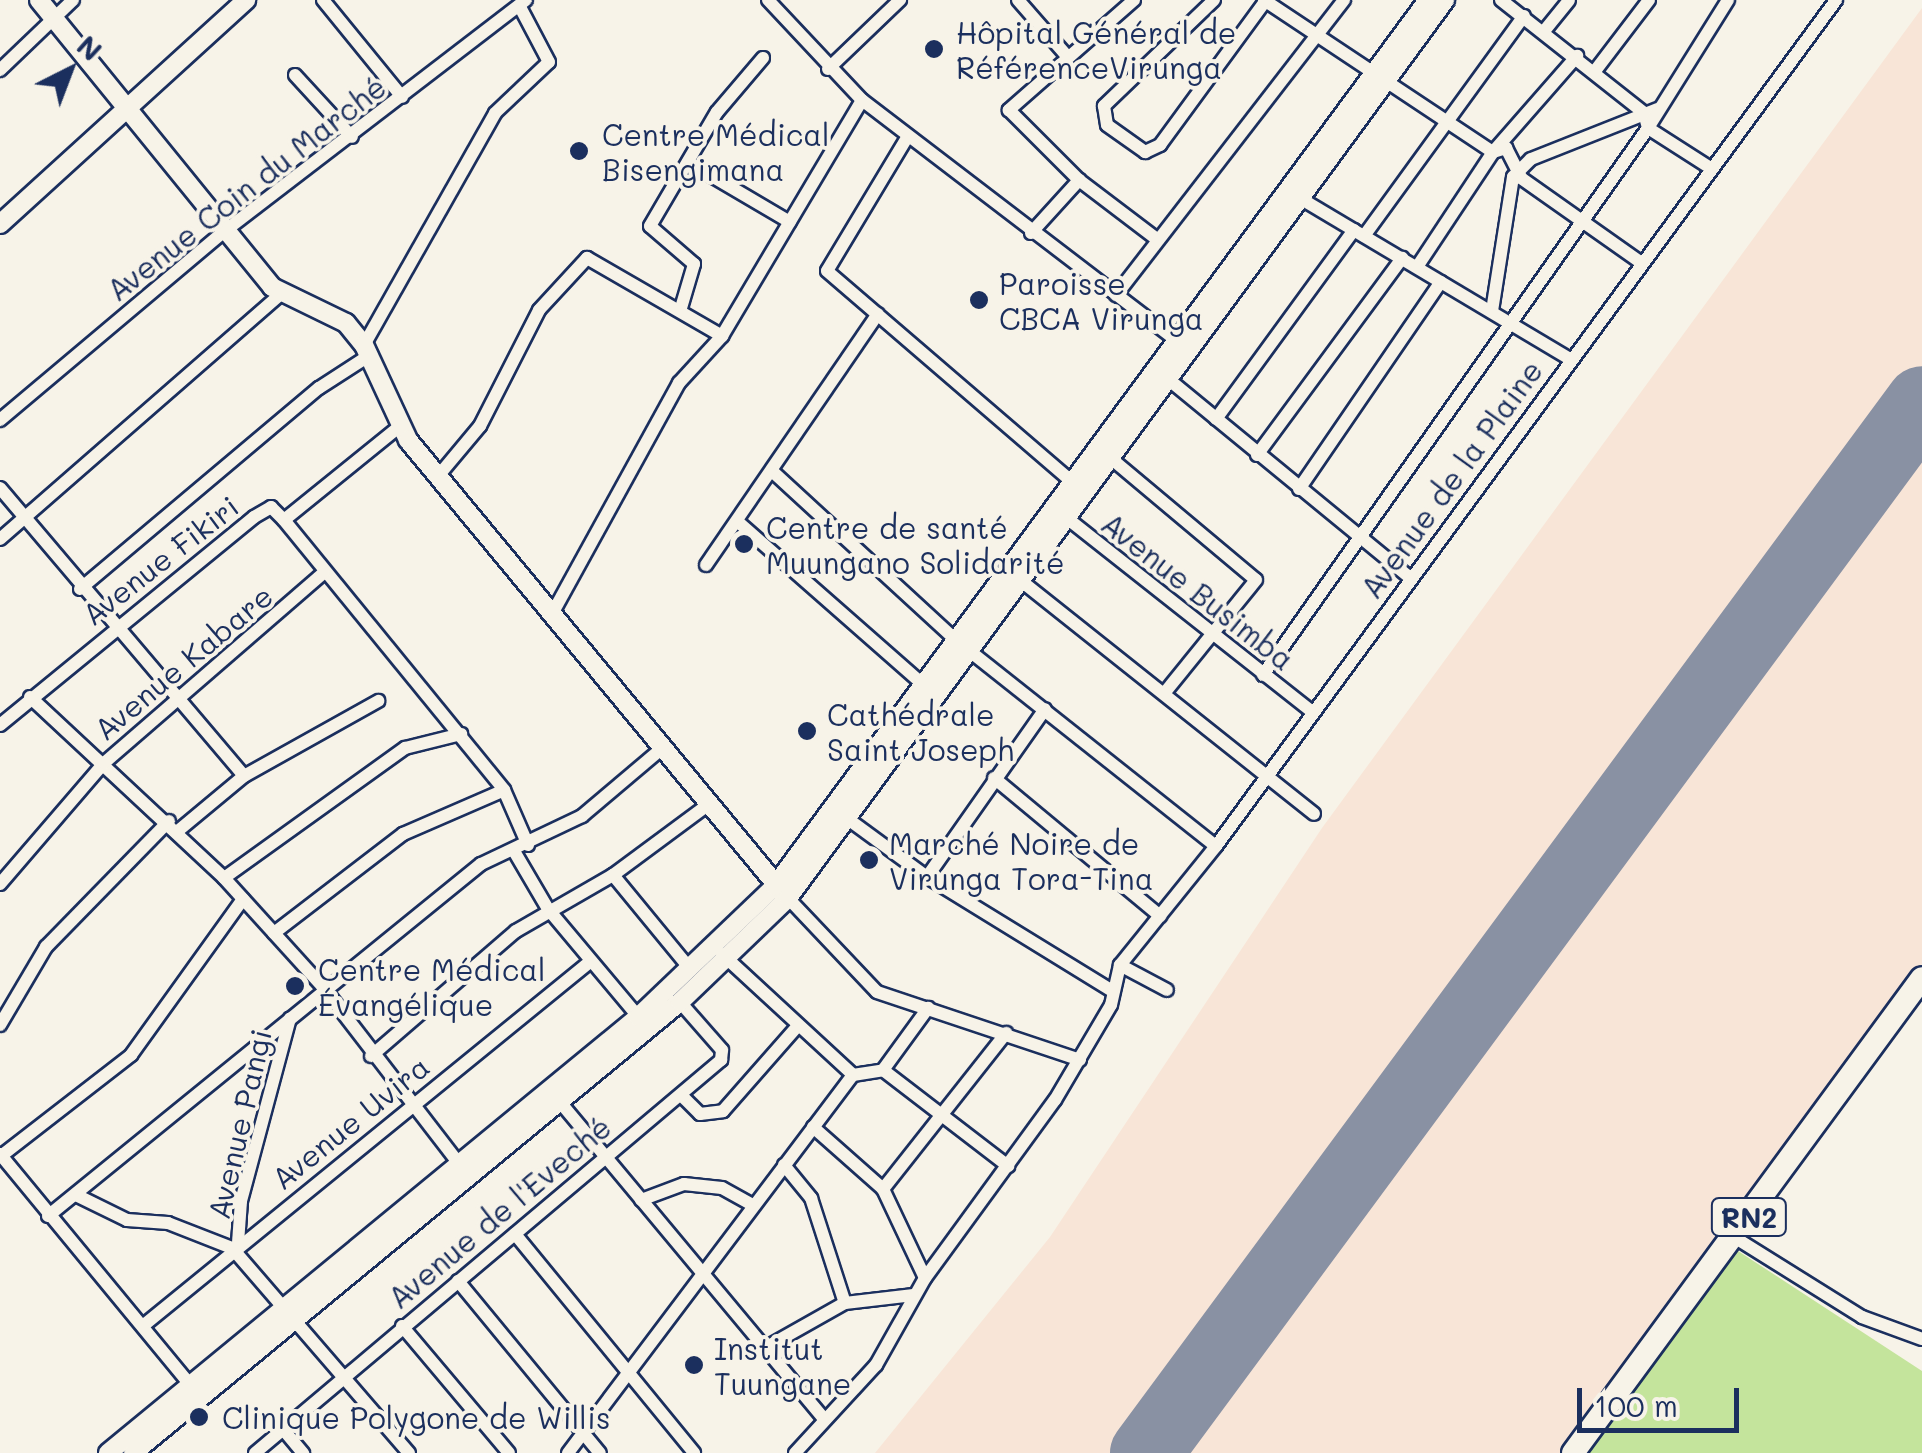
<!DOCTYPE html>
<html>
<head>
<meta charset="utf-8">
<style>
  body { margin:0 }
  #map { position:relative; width:1922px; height:1453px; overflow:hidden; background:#f7f3e8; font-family:Mali,sans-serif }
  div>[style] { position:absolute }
  .built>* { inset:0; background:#f8e5d7 }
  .green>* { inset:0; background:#c4e49c }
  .runway>* { height:72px; margin:-36px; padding:0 36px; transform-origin:36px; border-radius:36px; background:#8991a3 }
  .roads { filter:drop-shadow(2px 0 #1b2f5e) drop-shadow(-2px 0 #1b2f5e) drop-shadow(0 2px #1b2f5e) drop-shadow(0 -2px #1b2f5e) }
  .street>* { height:12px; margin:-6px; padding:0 6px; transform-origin:6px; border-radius:6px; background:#f7f3e8 }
  .secondary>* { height:18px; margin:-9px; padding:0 9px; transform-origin:9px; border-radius:9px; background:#f7f3e8 }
  .highway>* { height:22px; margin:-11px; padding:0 11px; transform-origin:11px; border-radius:11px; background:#f7f3e8 }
  .dots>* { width:28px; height:28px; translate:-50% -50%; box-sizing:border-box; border:5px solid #f7f3e8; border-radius:50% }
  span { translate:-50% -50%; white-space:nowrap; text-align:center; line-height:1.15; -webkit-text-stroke:8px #f7f3e8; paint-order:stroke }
  .shield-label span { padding:2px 8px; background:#f7f3e8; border:2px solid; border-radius:8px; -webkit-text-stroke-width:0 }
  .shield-label { font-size:28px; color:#1b2f5e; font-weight:700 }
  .poi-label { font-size:30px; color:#1b2f5e }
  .left { translate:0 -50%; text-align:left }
  .street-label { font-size:30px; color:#1b2f5e }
  .north { position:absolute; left:20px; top:20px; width:100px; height:100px; -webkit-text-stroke:8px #f7f3e8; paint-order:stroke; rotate:42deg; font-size:28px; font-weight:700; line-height:40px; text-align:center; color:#1b2f5e }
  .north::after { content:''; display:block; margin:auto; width:35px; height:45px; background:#1b2f5e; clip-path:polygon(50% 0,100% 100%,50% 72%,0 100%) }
  .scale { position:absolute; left:1577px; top:1388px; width:162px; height:45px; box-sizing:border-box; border:5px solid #1b2f5e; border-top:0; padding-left:12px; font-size:30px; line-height:35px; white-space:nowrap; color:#1b2f5e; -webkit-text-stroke:8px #f7f3e8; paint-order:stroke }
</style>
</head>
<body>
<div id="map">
  <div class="built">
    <div style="clip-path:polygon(1922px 8px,1922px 964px,1561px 1453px,875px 1453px,1050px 1237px,1322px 828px)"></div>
  </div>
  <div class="green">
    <div style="clip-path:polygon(1735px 1249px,1922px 1371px,1922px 1453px,1585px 1453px)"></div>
  </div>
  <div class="runway">
    <div style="left:1146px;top:1453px;width:1306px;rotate:-53.56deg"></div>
  </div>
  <div class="roads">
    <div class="street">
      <div style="left:323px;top:0;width:125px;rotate:50.8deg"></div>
      <div style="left:768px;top:0;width:137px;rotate:46.8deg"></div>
      <div style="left:862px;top:100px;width:405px;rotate:37.4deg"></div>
      <div style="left:1018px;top:0;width:74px;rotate:48.8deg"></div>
      <div style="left:1134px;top:0;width:167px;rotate:138.7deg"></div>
      <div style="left:1009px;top:110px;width:99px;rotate:45deg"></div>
      <div style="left:1079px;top:180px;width:99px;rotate:37.2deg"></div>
      <div style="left:1214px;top:0;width:153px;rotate:136.1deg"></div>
      <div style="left:1104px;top:106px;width:19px;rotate:81deg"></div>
      <div style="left:1107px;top:125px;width:47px;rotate:35.4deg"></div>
      <div style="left:1145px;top:152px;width:17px;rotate:-25deg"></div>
      <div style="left:1160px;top:145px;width:180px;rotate:-53.8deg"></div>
      <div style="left:1264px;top:0;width:275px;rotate:33.6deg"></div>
      <div style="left:1493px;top:152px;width:14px;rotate:-17deg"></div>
      <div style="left:1506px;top:148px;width:34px;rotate:63deg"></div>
      <div style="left:1521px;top:178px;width:146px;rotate:35.2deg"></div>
      <div style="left:1501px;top:0;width:182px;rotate:38.3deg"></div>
      <div style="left:1644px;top:113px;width:16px;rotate:75deg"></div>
      <div style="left:1648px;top:128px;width:76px;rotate:32.6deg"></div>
      <div style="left:1545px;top:30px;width:38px;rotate:-51deg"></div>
      <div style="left:828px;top:69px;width:100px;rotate:-43.8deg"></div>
      <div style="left:0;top:70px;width:101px;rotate:-43.8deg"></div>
      <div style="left:1595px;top:71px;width:89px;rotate:-52.7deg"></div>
      <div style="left:295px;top:75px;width:84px;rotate:47.4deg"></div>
      <div style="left:908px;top:136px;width:157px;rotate:121deg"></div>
      <div style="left:827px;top:271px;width:328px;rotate:40.7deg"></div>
      <div style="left:688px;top:162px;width:118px;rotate:30.5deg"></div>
      <div style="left:1293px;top:194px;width:322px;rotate:30.8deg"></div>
      <div style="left:1031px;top:233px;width:72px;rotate:-47.8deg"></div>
      <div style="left:1364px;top:236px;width:272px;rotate:-54deg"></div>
      <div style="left:1417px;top:267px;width:138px;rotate:-56.5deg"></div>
      <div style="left:1493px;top:152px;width:128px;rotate:-48.8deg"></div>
      <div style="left:1116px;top:295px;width:373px;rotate:-52.3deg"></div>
      <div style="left:681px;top:308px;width:46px;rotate:-73.5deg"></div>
      <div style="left:694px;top:264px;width:58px;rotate:-139.2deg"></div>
      <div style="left:650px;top:226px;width:132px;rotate:-59.6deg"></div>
      <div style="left:717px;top:112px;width:71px;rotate:-49.6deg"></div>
      <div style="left:1492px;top:311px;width:136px;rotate:-81.1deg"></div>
      <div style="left:1513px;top:177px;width:25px;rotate:-45deg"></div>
      <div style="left:1531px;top:159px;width:136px;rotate:-21.6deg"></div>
      <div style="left:364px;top:345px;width:266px;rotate:-60.5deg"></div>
      <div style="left:495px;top:113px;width:74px;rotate:-43.4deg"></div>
      <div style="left:549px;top:62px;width:62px;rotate:-117.8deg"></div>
      <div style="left:1162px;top:374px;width:320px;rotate:39.4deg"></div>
      <div style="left:1216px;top:419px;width:234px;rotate:-53.9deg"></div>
      <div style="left:0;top:420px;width:295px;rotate:-40.1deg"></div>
      <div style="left:226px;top:230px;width:378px;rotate:-37.5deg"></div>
      <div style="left:1107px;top:455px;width:194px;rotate:40deg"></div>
      <div style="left:1256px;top:580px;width:143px;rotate:129deg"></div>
      <div style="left:1257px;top:455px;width:245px;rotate:-53.6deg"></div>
      <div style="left:772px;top:471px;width:251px;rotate:42.6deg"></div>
      <div style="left:957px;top:641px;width:330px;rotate:38.4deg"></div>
      <div style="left:439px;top:475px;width:64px;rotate:-50.1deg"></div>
      <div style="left:480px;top:426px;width:130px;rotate:-63deg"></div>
      <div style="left:539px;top:310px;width:71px;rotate:-47.3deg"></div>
      <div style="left:587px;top:258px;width:156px;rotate:30deg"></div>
      <div style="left:0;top:488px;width:377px;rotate:49.7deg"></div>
      <div style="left:1299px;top:489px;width:251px;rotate:-55.6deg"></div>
      <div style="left:1063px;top:515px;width:318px;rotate:38.3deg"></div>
      <div style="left:284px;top:520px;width:348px;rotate:50.8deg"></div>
      <div style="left:504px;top:790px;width:60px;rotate:66.4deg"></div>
      <div style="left:737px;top:521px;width:253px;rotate:41.3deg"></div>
      <div style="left:0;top:539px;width:373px;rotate:-41.1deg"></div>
      <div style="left:706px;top:565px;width:304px;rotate:-55.6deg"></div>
      <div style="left:1015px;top:576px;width:382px;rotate:38.5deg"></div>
      <div style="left:80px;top:589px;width:312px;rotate:-40.1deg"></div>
      <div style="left:319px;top:388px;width:61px;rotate:-32.9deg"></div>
      <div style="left:552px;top:614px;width:264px;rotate:-61.2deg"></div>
      <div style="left:679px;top:383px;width:64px;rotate:-47.5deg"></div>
      <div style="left:722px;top:336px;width:274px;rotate:-59.3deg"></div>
      <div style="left:1263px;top:675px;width:669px;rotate:-54.86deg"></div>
      <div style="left:1648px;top:128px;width:151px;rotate:-58deg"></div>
      <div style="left:30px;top:697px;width:265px;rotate:43deg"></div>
      <div style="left:224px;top:878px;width:147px;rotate:47.8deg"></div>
      <div style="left:323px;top:987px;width:230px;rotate:52.4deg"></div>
      <div style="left:0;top:725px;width:328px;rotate:-39.3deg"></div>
      <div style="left:254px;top:517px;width:20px;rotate:-30deg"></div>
      <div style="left:271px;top:507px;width:18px;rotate:45deg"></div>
      <div style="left:284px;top:520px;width:148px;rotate:-39deg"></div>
      <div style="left:994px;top:778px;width:216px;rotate:39.7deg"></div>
      <div style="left:841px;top:814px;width:107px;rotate:36.2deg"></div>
      <div style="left:927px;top:877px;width:216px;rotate:31.6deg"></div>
      <div style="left:179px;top:830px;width:85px;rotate:-39.7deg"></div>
      <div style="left:244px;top:776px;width:154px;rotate:-29.2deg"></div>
      <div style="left:514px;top:851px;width:67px;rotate:59.6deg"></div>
      <div style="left:548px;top:909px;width:145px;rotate:50deg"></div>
      <div style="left:613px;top:875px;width:123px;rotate:50.6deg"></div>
      <div style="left:927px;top:877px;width:205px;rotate:-54.9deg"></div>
      <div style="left:224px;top:878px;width:223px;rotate:-35.7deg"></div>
      <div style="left:405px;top:748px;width:58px;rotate:-14deg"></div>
      <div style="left:0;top:884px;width:160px;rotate:-49.3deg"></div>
      <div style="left:104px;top:763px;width:290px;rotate:-40.9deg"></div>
      <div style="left:788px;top:898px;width:129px;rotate:46.6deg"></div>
      <div style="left:877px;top:992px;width:214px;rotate:18.5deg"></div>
      <div style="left:274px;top:933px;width:163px;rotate:-37.5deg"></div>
      <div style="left:403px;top:834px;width:110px;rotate:-23.5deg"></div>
      <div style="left:722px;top:954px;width:178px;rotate:42.7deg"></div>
      <div style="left:1120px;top:965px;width:53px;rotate:28deg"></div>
      <div style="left:0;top:1025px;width:91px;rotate:-59.5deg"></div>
      <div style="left:46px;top:947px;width:176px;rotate:-45.7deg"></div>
      <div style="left:371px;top:1056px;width:191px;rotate:-40.8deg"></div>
      <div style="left:516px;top:931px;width:112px;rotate:-30deg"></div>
      <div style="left:613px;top:875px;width:114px;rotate:-36.5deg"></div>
      <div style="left:883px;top:1070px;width:77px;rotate:-54deg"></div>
      <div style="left:681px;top:1095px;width:27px;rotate:45deg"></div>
      <div style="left:700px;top:1114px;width:23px;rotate:-7deg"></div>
      <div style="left:723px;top:1111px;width:109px;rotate:-48.7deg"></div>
      <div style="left:555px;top:1096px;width:418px;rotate:50.2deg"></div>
      <div style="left:813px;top:1127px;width:94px;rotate:41.5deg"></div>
      <div style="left:883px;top:1189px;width:98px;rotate:64.7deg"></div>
      <div style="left:0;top:1154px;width:305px;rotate:50.5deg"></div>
      <div style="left:1px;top:1156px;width:165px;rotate:-37.8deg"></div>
      <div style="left:131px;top:1055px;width:192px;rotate:-54.3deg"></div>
      <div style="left:784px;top:1165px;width:43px;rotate:50.7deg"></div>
      <div style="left:811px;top:1198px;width:110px;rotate:72.1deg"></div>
      <div style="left:883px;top:1189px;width:199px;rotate:-51.7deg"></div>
      <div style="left:76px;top:1195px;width:57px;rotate:26.1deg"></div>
      <div style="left:127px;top:1220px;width:41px;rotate:4.2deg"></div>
      <div style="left:168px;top:1223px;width:69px;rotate:21.3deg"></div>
      <div style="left:232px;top:1248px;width:271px;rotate:49.2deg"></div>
      <div style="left:641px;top:1200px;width:46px;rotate:-20.4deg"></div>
      <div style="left:684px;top:1184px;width:38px;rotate:6deg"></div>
      <div style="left:722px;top:1188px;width:35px;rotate:29deg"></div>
      <div style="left:48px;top:1216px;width:558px;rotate:-39.11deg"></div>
      <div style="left:481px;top:864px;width:112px;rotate:-25.4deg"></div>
      <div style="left:582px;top:816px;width:101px;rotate:-40.2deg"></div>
      <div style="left:515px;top:1234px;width:283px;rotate:50.7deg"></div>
      <div style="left:1734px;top:1237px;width:151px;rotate:32deg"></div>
      <div style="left:1862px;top:1317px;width:64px;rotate:20.1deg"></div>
      <div style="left:238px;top:1243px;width:42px;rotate:-85.9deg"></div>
      <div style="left:241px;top:1201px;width:189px;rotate:-75deg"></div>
      <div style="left:458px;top:1281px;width:223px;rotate:50.5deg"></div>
      <div style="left:144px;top:1325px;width:576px;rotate:-39.16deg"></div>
      <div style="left:402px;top:1326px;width:166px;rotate:49.9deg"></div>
      <div style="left:765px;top:1348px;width:92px;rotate:-29.4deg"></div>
      <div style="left:845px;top:1303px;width:69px;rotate:-6.6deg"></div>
      <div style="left:282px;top:1428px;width:33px;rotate:50deg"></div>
      <div style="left:255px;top:1453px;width:610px;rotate:-40.14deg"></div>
      <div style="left:721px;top:1060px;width:10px;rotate:-84deg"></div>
      <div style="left:722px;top:1050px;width:64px;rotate:-131.2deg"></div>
      <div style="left:568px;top:1453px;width:473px;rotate:-53deg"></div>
      <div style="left:853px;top:1075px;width:30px;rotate:-9deg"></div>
      <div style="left:883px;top:1070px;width:158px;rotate:37.5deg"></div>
      <div style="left:795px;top:1453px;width:120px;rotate:-47.4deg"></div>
      <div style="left:876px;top:1365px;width:100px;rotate:-60.6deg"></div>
      <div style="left:925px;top:1278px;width:220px;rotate:-53.9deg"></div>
      <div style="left:1055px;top:1100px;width:110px;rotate:-59.5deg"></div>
      <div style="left:1111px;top:1005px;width:41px;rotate:-77.3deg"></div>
      <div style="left:1120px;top:965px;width:153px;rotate:-51.1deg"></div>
      <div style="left:1216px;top:846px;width:1049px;rotate:-53.76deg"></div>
    </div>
    <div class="secondary">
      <div style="left:39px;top:0;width:370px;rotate:50.9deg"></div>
      <div style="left:272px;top:287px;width:82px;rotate:25.9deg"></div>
      <div style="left:346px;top:323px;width:28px;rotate:51deg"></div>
      <div style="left:364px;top:345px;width:105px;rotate:65.1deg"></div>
      <div style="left:408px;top:440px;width:589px;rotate:50.37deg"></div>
      <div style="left:0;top:224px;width:333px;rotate:-42.3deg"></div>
      <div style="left:108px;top:1453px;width:686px;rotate:-39.44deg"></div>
      <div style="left:638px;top:1017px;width:190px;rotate:-43.7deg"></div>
      <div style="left:775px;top:886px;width:1101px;rotate:-53.61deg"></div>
      <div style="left:133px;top:1453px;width:709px;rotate:-39.51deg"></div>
      <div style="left:680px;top:1002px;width:150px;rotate:-43.9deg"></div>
      <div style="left:788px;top:898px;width:1113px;rotate:-53.81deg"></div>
    </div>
    <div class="highway">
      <div style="left:1573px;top:1453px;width:589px;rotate:-53.69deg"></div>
    </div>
  </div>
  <div class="dots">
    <div style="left:934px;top:49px;background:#1b2f5e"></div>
    <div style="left:579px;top:151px;background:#1b2f5e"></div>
    <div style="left:979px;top:300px;background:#1b2f5e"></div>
    <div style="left:744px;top:544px;background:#1b2f5e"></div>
    <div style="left:807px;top:731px;background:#1b2f5e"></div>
    <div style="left:869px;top:860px;background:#1b2f5e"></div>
    <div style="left:295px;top:986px;background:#1b2f5e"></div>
    <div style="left:694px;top:1365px;background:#1b2f5e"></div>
    <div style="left:199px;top:1417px;background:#1b2f5e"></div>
  </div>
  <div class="shield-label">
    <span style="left:1749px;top:1217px">RN2</span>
  </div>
  <div class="poi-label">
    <span class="left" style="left:956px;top:49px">Hôpital Général de<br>RéférenceVirunga</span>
    <span class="left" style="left:602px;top:151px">Centre Médical<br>Bisengimana</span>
    <span class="left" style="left:999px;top:300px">Paroisse<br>CBCA Virunga</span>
    <span class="left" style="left:766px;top:544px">Centre de santé<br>Muungano Solidarité</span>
    <span class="left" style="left:827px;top:731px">Cathédrale<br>Saint Joseph</span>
    <span class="left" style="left:889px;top:860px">Marché Noire de<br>Virunga Tora-Tina</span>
    <span class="left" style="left:318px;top:986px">Centre Médical<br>Évangélique</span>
    <span class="left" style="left:714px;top:1365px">Institut<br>Tuungane</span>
    <span class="left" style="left:222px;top:1417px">Clinique Polygone de Willis</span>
  </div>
  <div class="street-label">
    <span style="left:246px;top:188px;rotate:-38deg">Avenue Coin du Marché</span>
    <span style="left:1451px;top:479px;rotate:-54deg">Avenue de la Plaine</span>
    <span style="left:160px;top:560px;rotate:-38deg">Avenue Fikiri</span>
    <span style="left:1198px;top:591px;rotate:38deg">Avenue Busimba</span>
    <span style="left:183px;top:662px;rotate:-40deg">Avenue Kabare</span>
    <span style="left:350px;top:1122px;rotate:-39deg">Avenue Uvira</span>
    <span style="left:239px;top:1124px;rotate:-77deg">Avenue Pangi</span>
    <span style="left:499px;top:1212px;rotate:-40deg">Avenue de l'Eveché</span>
  </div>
  <div class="north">N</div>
  <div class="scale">100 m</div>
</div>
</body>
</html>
